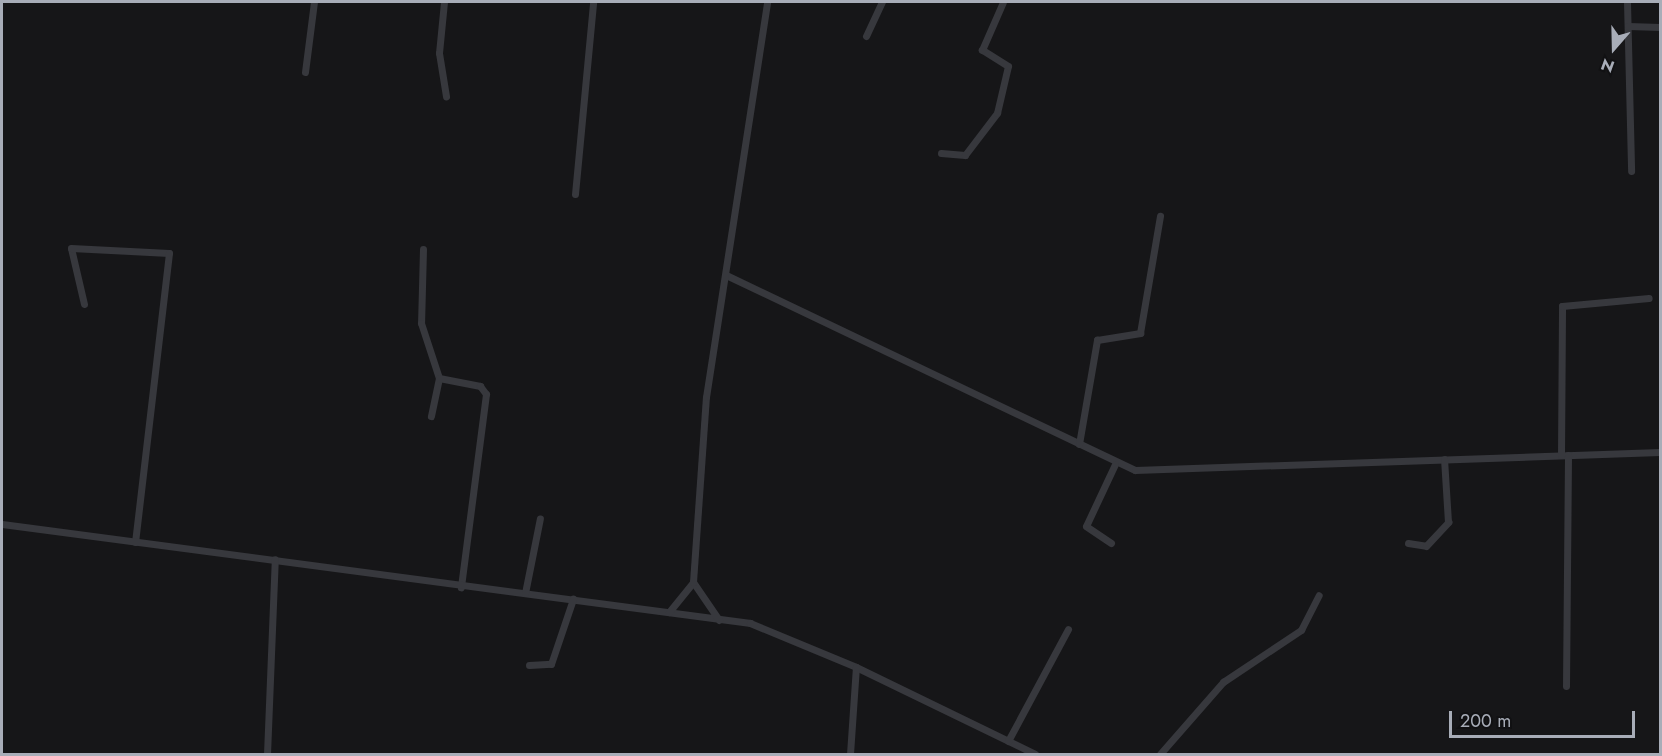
<!DOCTYPE html>
<html>
<head>
<meta charset="utf-8">
<style>
  body { margin:0 }
  #map { position:relative; width:1662px; height:756px; overflow:hidden; background:#161618; font-family:Jost,sans-serif }
  div>[style] { position:absolute }
  .minor>* { height:7px; margin:-3.5px; padding:0 3.5px; transform-origin:3.5px; border-radius:3.5px; background:#37383d }
  span { translate:-50% -50%; white-space:nowrap; text-align:center; line-height:1.15; -webkit-text-stroke:5px #111113; paint-order:stroke }
  .frame { position:absolute; inset:0; border:3px solid #a8adb8; pointer-events:none }
  .north { position:absolute; left:1584px; top:18px; width:60px; height:60px; -webkit-text-stroke:4px #111113; paint-order:stroke; rotate:200deg; font-size:16px; font-weight:700; line-height:24px; text-align:center; color:#a8adb8 }
  .north::after { content:''; display:block; margin:auto; width:21px; height:27px; background:#a8adb8; clip-path:polygon(50% 0,100% 100%,50% 72%,0 100%) }
  .scale { position:absolute; left:1449px; top:711px; width:186px; height:27px; box-sizing:border-box; border:3px solid #a8adb8; border-top:0; padding-left:8px; font-size:18px; line-height:21px; white-space:nowrap; color:#a8adb8; -webkit-text-stroke:4px #111113; paint-order:stroke }
</style>
</head>
<body>
<div id="map">
  <div class="minor">
    <div style="left:444px;top:2px;width:51px;rotate:95.6deg"></div>
    <div style="left:439px;top:53px;width:44px;rotate:80.8deg"></div>
    <div style="left:1627px;top:2px;width:169px;rotate:88.6deg"></div>
    <div style="left:1628px;top:26px;width:32px;rotate:2deg"></div>
    <div style="left:866px;top:36px;width:38px;rotate:-65deg"></div>
    <div style="left:305px;top:72px;width:71px;rotate:-82.7deg"></div>
    <div style="left:941px;top:153px;width:24px;rotate:5deg"></div>
    <div style="left:965px;top:155px;width:53px;rotate:-52.7deg"></div>
    <div style="left:997px;top:113px;width:48px;rotate:-76.8deg"></div>
    <div style="left:1008px;top:66px;width:31px;rotate:-148deg"></div>
    <div style="left:982px;top:50px;width:52px;rotate:-66.4deg"></div>
    <div style="left:575px;top:194px;width:193px;rotate:-84.6deg"></div>
    <div style="left:423px;top:249px;width:74px;rotate:91.5deg"></div>
    <div style="left:421px;top:323px;width:58px;rotate:71.9deg"></div>
    <div style="left:439px;top:378px;width:39px;rotate:102deg"></div>
    <div style="left:726px;top:275px;width:453px;rotate:25.5deg"></div>
    <div style="left:1135px;top:470px;width:525px;rotate:-1.96deg"></div>
    <div style="left:84px;top:304px;width:57px;rotate:-103.1deg"></div>
    <div style="left:71px;top:248px;width:98px;rotate:2.9deg"></div>
    <div style="left:169px;top:253px;width:291px;rotate:96.7deg"></div>
    <div style="left:439px;top:378px;width:42px;rotate:11deg"></div>
    <div style="left:480px;top:386px;width:10px;rotate:53deg"></div>
    <div style="left:486px;top:394px;width:195px;rotate:97.4deg"></div>
    <div style="left:1079px;top:444px;width:106px;rotate:-80.2deg"></div>
    <div style="left:1097px;top:340px;width:44px;rotate:-9.2deg"></div>
    <div style="left:1140px;top:333px;width:119px;rotate:-80.3deg"></div>
    <div style="left:1561px;top:455px;width:149px;rotate:-89.6deg"></div>
    <div style="left:1562px;top:306px;width:87px;rotate:-5.3deg"></div>
    <div style="left:2px;top:524px;width:755px;rotate:7.54deg"></div>
    <div style="left:750px;top:623px;width:115px;rotate:22.5deg"></div>
    <div style="left:856px;top:667px;width:199px;rotate:25.9deg"></div>
    <div style="left:1111px;top:543px;width:30px;rotate:-146deg"></div>
    <div style="left:1086px;top:526px;width:68px;rotate:-64.9deg"></div>
    <div style="left:1408px;top:543px;width:18px;rotate:9deg"></div>
    <div style="left:1426px;top:546px;width:33px;rotate:-47deg"></div>
    <div style="left:1448px;top:522px;width:63px;rotate:-93.6deg"></div>
    <div style="left:693px;top:582px;width:46px;rotate:55.6deg"></div>
    <div style="left:525px;top:593px;width:76px;rotate:-78.7deg"></div>
    <div style="left:669px;top:612px;width:38px;rotate:-51deg"></div>
    <div style="left:693px;top:582px;width:185px;rotate:-86deg"></div>
    <div style="left:706px;top:397px;width:400px;rotate:-81.2deg"></div>
    <div style="left:529px;top:665px;width:22px;rotate:-3deg"></div>
    <div style="left:551px;top:664px;width:69px;rotate:-71.3deg"></div>
    <div style="left:1566px;top:686px;width:231px;rotate:-89.5deg"></div>
    <div style="left:1008px;top:741px;width:127px;rotate:-61.8deg"></div>
    <div style="left:267px;top:754px;width:195px;rotate:-87.7deg"></div>
    <div style="left:850px;top:754px;width:87px;rotate:-86.1deg"></div>
    <div style="left:1160px;top:754px;width:96px;rotate:-48.8deg"></div>
    <div style="left:1223px;top:682px;width:94px;rotate:-33.7deg"></div>
    <div style="left:1301px;top:630px;width:39px;rotate:-63deg"></div>
  </div>
  <div class="frame"></div>
  <div class="north">N</div>
  <div class="scale">200 m</div>
</div>
</body>
</html>
